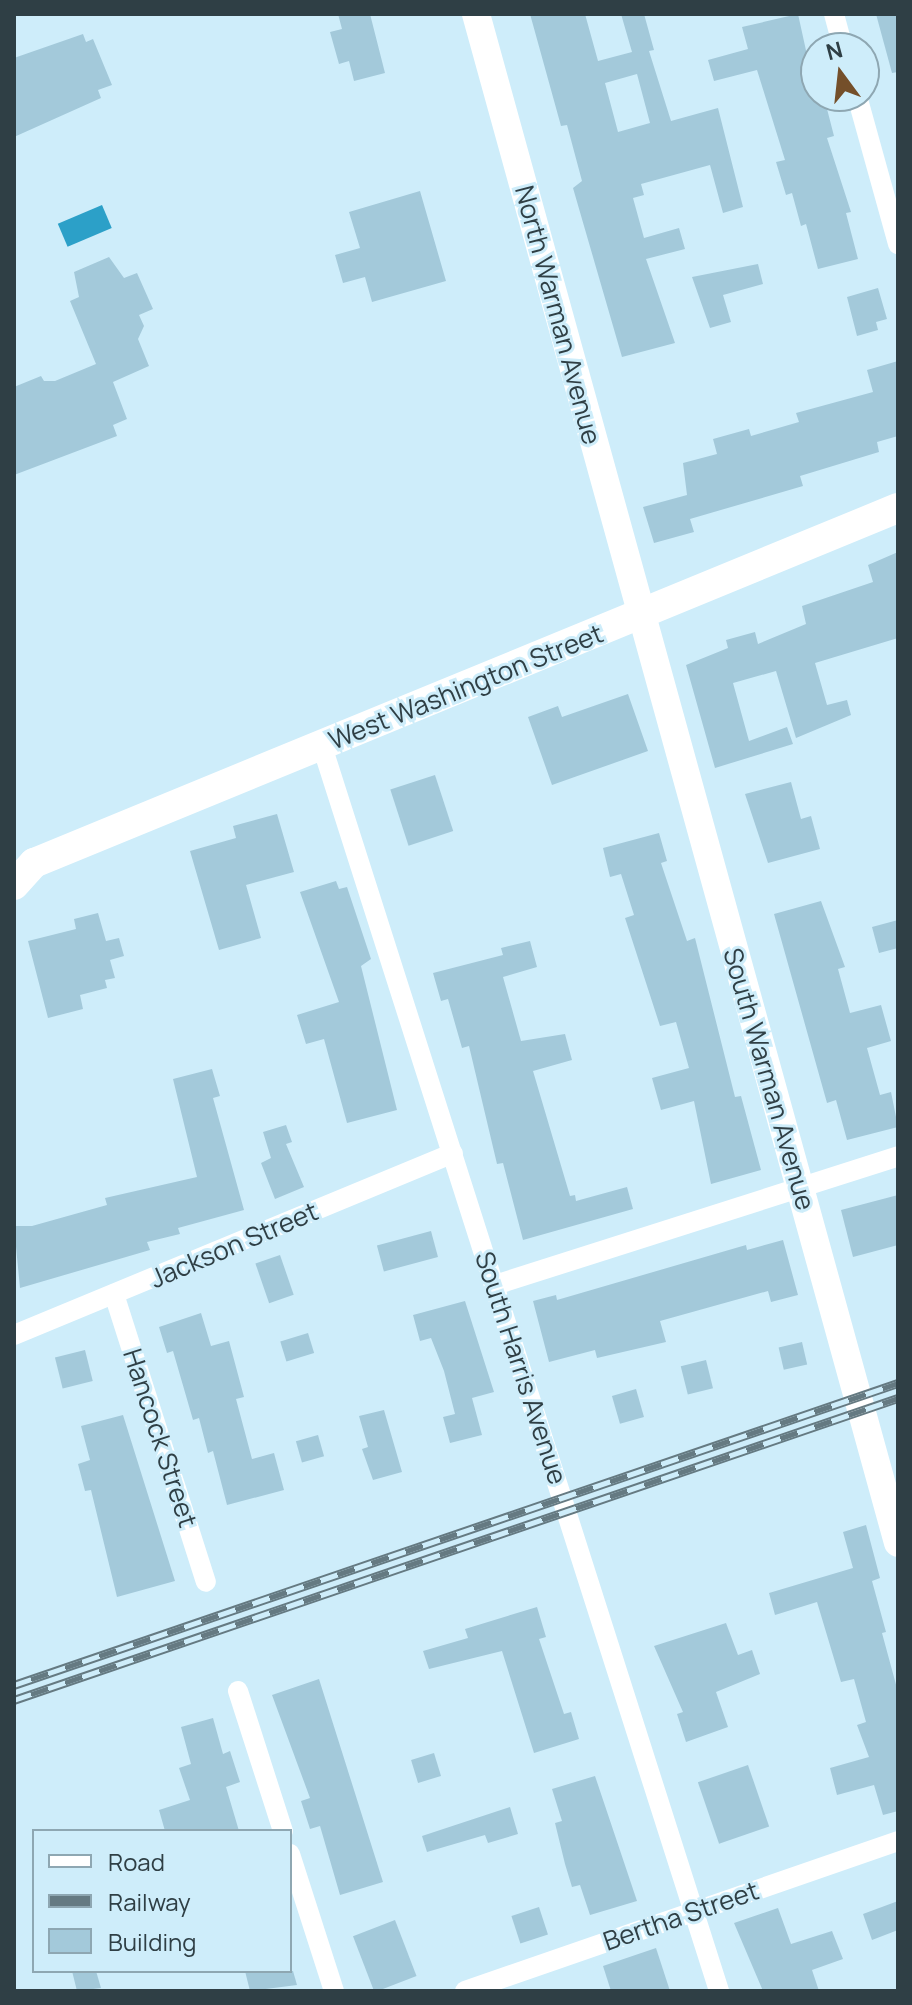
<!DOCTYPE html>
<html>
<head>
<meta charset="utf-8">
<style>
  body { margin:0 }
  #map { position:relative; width:912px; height:2005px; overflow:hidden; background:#ceedfa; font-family:Manrope,sans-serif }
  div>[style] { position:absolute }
  .water>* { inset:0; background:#2ca0c8; transform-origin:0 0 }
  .building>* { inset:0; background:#a3c9da; transform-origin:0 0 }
  .street>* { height:20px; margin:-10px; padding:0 10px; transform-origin:10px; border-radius:10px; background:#fff }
  .secondary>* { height:28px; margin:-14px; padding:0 14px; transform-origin:14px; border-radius:14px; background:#fff }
  .primary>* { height:30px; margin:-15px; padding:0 15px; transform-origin:15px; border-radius:15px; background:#fff }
  .rail>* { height:9px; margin-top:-4.5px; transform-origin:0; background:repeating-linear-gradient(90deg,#ceedfa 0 18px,#657a82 0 36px); box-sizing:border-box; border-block:2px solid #657a82 }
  span { translate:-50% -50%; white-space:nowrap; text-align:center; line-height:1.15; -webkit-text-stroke:6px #ceedfa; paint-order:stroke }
  .street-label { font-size:26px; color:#2f3f45 }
  .frame { position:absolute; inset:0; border:16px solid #2f3f45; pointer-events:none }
  .legend { position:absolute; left:32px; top:1829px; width:260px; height:144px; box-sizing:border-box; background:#ceedfa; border:2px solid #8ea7b2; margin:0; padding:10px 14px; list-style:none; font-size:24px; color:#2f3f45 }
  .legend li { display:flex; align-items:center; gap:16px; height:40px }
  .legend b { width:40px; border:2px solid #8ea7b2 }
  .north { position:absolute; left:800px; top:32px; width:80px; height:80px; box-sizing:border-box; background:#ceedfa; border:2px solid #8ea7b2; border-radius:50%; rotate:345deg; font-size:22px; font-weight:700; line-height:32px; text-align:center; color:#2f3f45 }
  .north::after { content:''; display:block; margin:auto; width:28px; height:36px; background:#744f2a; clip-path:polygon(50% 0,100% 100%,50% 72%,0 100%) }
</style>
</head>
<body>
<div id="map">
  <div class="water">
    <div style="left:102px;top:205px;width:25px;height:48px;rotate:67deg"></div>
  </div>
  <div class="building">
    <div style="clip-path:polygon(338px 14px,370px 14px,385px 73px,354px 81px,349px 61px,339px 64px,330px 32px,342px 29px)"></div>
    <div style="clip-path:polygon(evenodd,530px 14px,585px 14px,598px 61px,632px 52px,621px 14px,644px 14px,654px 50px,649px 51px,671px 121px,718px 108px,743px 207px,723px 213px,710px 165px,641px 184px,644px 195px,633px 198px,644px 238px,679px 228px,685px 249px,646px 259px,675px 343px,622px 357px,573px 188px,582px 181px,567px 125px,561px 126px,530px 14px,637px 74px,650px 123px,618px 132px,605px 83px,637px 74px)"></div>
    <div style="clip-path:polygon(798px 14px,816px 96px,826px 105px,834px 136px,827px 138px,851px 212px,846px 213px,858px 259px,818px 269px,806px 224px,801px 226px,792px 193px,786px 195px,776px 162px,785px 160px,757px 70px,714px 81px,708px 60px,748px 49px,742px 27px)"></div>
    <div style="clip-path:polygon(876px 14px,898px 14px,898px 72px,892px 73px)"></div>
    <div style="clip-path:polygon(83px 34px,86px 42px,93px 39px,112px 85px,98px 90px,101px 98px,14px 137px,14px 58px)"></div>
    <div style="clip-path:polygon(420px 191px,446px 281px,372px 302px,365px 277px,343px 283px,335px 255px,360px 248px,349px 212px)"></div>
    <div style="clip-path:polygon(109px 257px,124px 278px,137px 273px,153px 309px,139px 315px,144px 326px,138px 339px,149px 366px,113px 382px,127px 419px,113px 425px,117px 436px,14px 475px,14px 387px,41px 376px,44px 381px,55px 381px,96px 364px,70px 301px,79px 297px,74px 272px)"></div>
    <div style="clip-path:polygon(758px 264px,763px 284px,723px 295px,731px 322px,710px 328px,692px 277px)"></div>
    <div style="clip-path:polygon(878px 288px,887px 319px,876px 322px,878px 330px,857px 336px,847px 297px)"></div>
    <div style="clip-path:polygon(898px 361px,898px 436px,877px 442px,879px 452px,800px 476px,803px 486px,690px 519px,694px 532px,654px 543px,643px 507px,687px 495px,683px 463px,717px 454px,713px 439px,749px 429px,751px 436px,799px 422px,796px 413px,873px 392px,867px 370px)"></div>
    <div style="clip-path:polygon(898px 552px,898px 638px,815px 663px,827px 705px,847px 700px,851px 715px,796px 738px,776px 671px,733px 683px,749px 741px,787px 727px,793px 744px,715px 768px,686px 665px,728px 648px,726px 640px,755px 632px,758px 644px,806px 624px,802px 606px,873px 582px,868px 565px)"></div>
    <div style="clip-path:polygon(628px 694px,648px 751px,552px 785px,528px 717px,558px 706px,562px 717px)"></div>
    <div style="left:435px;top:775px;width:59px;height:47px;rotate:72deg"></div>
    <div style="clip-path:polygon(791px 782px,801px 819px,811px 816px,820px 849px,768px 863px,745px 794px)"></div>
    <div style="clip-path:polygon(277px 814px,294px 872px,246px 885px,261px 938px,219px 950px,190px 851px,236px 838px,233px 826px)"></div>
    <div style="clip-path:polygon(659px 833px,667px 861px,661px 863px,687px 941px,695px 938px,735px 1097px,741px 1096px,761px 1170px,711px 1184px,694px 1101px,661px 1110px,652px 1078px,689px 1068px,676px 1022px,660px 1026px,625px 918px,634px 915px,621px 874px,610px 877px,603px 848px)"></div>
    <div style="clip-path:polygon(336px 881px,339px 889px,347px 887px,371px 959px,361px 966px,397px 1110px,347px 1123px,324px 1039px,306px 1044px,297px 1015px,339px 1002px,300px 892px)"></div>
    <div style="clip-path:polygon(821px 901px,845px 967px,838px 969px,850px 1013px,881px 1005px,891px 1041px,867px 1048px,880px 1095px,891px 1092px,898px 1127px,847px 1140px,836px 1100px,827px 1103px,774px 914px)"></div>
    <div style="clip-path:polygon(98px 913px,106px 941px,119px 938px,124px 956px,110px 960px,115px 978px,105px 980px,107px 988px,80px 995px,83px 1009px,48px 1018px,28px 941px,76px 929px,74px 919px)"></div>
    <div style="clip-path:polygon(898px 920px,898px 948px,879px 953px,872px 927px)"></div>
    <div style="clip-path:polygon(530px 941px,537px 967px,503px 977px,521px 1041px,565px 1034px,572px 1060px,533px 1071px,570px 1196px,575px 1195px,576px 1201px,627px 1187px,633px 1209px,523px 1240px,503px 1163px,497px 1164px,469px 1046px,462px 1048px,448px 999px,441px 1001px,433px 973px,503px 955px,501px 948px)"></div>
    <div style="clip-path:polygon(212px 1069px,220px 1096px,213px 1098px,244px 1210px,178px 1228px,180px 1234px,147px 1242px,150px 1250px,20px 1288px,14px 1226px,32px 1226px,107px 1205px,105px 1198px,197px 1177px,173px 1079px)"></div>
    <div style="clip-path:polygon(286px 1125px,292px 1142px,286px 1144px,304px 1187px,275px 1199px,261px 1163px,271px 1158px,263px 1132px)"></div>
    <div style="clip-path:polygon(898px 1195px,898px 1245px,853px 1257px,841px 1210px)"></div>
    <div style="left:431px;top:1231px;width:27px;height:56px;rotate:75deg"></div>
    <div style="clip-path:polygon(783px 1240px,798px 1295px,771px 1302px,768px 1291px,660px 1321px,666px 1342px,597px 1358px,595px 1350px,549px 1362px,533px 1301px,556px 1295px,557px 1300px,746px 1245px,747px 1250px)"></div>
    <div style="left:280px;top:1255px;width:42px;height:26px;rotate:71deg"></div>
    <div style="clip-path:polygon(465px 1301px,494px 1392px,472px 1398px,482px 1435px,450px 1443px,443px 1417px,455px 1414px,444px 1371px,431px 1338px,420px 1341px,413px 1315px)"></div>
    <div style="clip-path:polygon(201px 1313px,211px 1346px,229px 1341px,244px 1397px,236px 1399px,252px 1459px,274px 1453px,284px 1490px,227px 1505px,213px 1451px,208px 1453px,199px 1418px,193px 1420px,173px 1351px,167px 1353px,159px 1327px)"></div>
    <div style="left:308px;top:1333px;width:21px;height:29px;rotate:73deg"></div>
    <div style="left:802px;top:1342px;width:23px;height:24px;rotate:77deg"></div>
    <div style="left:85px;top:1350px;width:32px;height:31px;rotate:76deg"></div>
    <div style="left:706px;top:1360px;width:29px;height:26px;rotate:76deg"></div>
    <div style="left:636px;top:1389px;width:29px;height:25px;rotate:74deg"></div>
    <div style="clip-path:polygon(384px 1410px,402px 1472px,373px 1480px,362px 1449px,368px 1447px,359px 1416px)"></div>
    <div style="clip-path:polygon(123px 1415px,175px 1581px,117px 1597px,91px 1490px,85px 1491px,78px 1464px,90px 1460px,81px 1426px)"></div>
    <div style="left:318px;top:1435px;width:22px;height:23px;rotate:74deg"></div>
    <div style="clip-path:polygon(866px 1525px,880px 1578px,872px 1581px,886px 1632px,882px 1633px,898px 1692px,898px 1811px,883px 1815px,874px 1785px,837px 1795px,830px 1768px,869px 1757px,857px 1725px,866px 1722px,854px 1679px,841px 1682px,817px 1602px,775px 1615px,769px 1593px,853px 1568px,843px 1532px)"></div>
    <div style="clip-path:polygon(537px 1607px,546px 1637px,539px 1639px,564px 1714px,571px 1712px,579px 1739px,534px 1753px,502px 1651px,429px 1669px,423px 1651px,468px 1638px,465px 1629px)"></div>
    <div style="clip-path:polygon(726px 1623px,738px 1655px,752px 1650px,760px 1674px,716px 1692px,728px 1727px,686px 1742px,677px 1714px,683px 1712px,654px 1646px)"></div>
    <div style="clip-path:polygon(319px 1679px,383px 1882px,340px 1895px,320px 1826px,310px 1829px,301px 1801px,310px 1798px,272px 1695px)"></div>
    <div style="clip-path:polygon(213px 1718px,223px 1754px,230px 1751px,240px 1782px,226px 1787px,239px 1831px,165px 1831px,159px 1810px,190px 1800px,179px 1768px,191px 1764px,181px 1727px)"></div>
    <div style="left:434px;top:1753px;width:24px;height:24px;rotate:73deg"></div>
    <div style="left:748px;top:1765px;width:65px;height:53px;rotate:71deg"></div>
    <div style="clip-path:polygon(595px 1776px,637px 1901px,590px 1915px,580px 1885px,572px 1887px,565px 1864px,555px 1823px,562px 1821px,552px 1789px)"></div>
    <div style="clip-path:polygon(510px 1807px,518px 1834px,488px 1843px,485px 1835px,427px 1852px,422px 1836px)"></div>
    <div style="clip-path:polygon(898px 1901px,898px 1930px,872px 1940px,863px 1914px)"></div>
    <div style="left:539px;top:1907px;width:29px;height:29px;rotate:72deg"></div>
    <div style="clip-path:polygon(778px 1908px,791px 1944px,832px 1931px,843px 1959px,812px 1970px,819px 1991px,763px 1991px,734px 1923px)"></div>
    <div style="left:395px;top:1920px;width:60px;height:45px;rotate:69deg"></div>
    <div style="clip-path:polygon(656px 1948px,670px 1991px,611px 1991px,603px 1966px)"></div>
    <div style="clip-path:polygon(72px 1971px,96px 1971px,101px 1988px,77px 1991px)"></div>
    <div style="clip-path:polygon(245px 1971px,293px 1971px,297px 1985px,250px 1991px)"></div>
  </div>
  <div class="street">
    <div style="left:834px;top:14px;width:35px;rotate:75deg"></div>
    <div style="left:857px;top:96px;width:154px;rotate:74.5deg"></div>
    <div style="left:322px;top:746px;width:1307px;rotate:72.31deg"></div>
    <div style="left:495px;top:1285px;width:423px;rotate:-17.7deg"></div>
    <div style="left:114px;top:1294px;width:302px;rotate:72.3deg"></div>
    <div style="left:14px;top:1335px;width:475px;rotate:-22.5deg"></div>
    <div style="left:238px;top:1691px;width:147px;rotate:72.2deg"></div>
    <div style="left:290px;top:1854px;width:144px;rotate:72.2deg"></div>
    <div style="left:465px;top:1991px;width:458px;rotate:-19.1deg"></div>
  </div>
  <div class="secondary">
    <div style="left:476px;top:14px;width:1586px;rotate:74.57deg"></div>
  </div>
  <div class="primary">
    <div style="left:14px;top:885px;width:30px;rotate:-48deg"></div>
    <div style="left:34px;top:863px;width:934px;rotate:-22.34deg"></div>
  </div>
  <div class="rail">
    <div style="left:14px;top:1685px;width:934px;rotate:-18.86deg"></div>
    <div style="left:14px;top:1700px;width:934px;rotate:-18.86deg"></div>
  </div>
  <div class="street-label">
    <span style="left:558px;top:315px;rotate:75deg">North Warman Avenue</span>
    <span style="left:466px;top:687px;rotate:-22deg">West Washington Street</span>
    <span style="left:769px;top:1079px;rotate:74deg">South Warman Avenue</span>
    <span style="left:234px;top:1245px;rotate:-23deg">Jackson Street</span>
    <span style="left:521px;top:1368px;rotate:72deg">South Harris Avenue</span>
    <span style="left:160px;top:1438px;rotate:72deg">Hancock Street</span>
    <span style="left:681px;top:1916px;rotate:-19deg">Bertha Street</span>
  </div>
  <div class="frame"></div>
  <ul class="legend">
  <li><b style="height:10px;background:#fff"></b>Road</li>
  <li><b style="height:10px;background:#657a82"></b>Railway</li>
  <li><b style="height:22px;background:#a3c9da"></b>Building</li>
  </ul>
  <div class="north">N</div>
</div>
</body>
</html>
